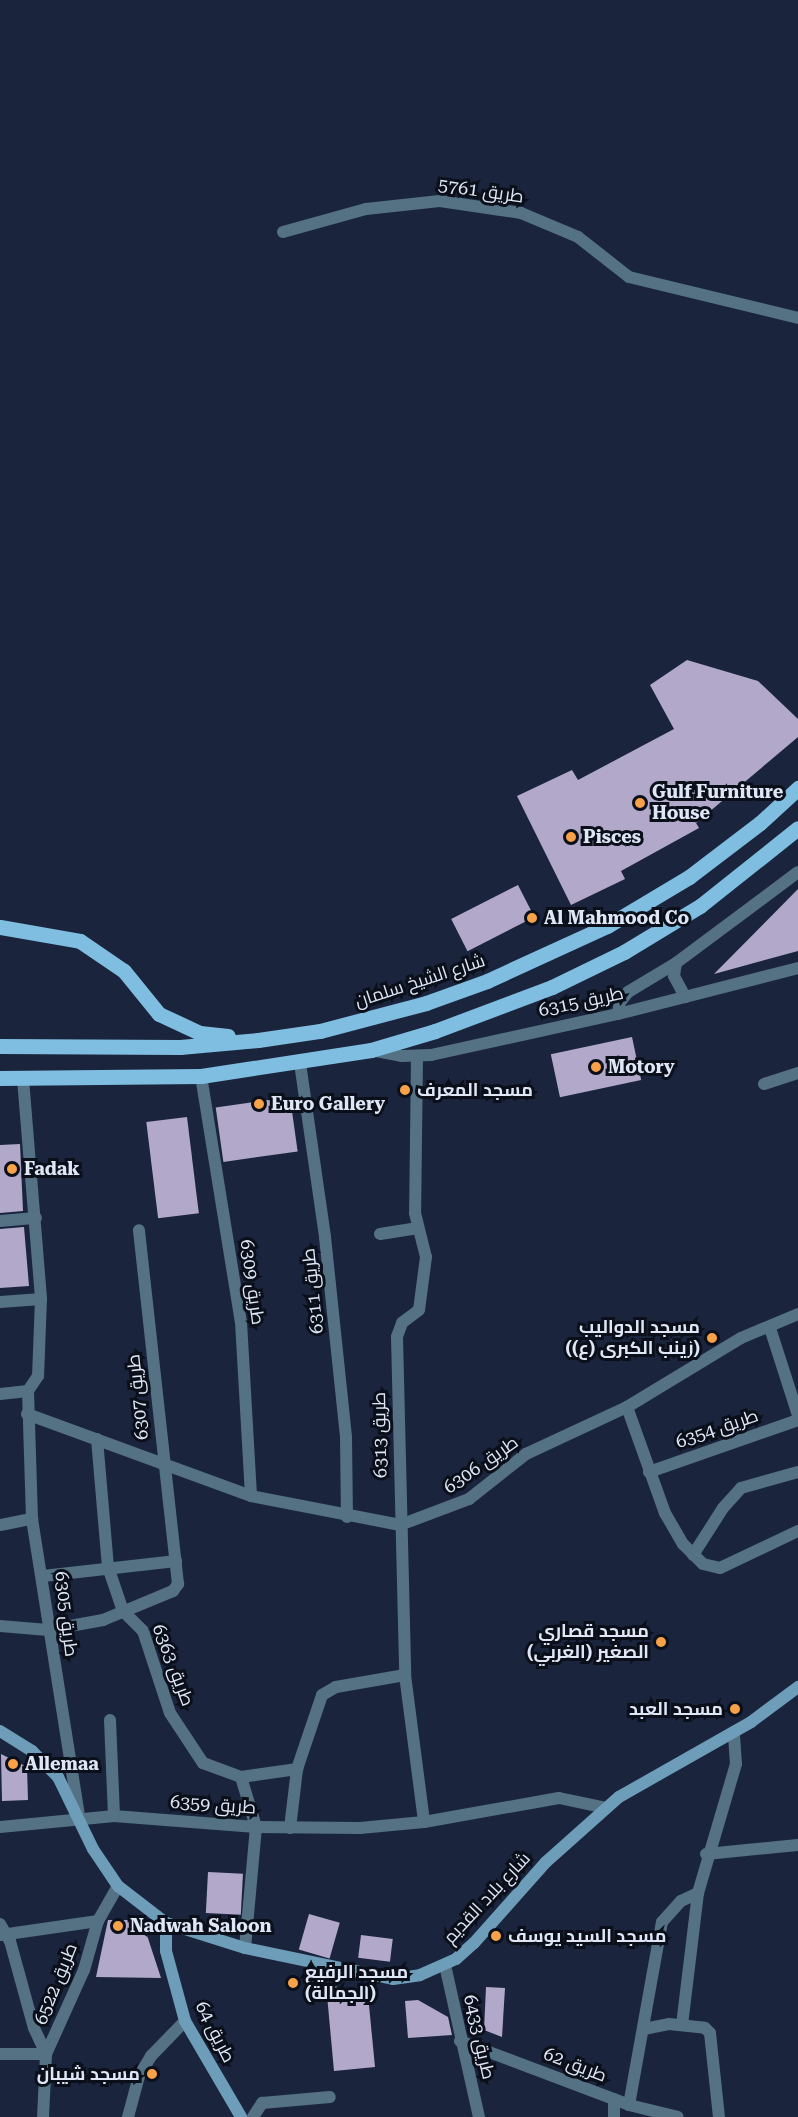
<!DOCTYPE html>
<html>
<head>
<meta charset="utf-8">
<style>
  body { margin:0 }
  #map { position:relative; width:798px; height:2117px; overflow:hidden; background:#1a253d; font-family:"Roboto Serif",Cairo,serif }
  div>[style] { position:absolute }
  .building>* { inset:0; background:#b2a9ca; transform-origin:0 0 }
  .street>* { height:12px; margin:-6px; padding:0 6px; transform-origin:6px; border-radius:6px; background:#547283 }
  .secondary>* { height:12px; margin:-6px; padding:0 6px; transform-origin:6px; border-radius:6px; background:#6d9db8 }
  .primary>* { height:15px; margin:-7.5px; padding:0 7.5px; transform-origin:7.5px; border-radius:7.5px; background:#7fbee1 }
  .dots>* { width:16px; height:16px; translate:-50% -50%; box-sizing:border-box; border:3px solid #0a0f19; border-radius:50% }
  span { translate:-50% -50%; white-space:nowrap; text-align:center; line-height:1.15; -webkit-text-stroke:6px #0a0f19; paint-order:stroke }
  .street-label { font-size:18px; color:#dfe7f7 }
  .poi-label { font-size:18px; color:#dfe7f7; font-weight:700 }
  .left { translate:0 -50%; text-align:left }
  .right { translate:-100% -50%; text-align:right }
</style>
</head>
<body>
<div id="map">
  <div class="building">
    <div style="clip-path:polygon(687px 660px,758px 681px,798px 719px,798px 737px,696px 823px,699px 828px,621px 871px,625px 879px,571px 905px,517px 796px,572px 770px,578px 780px,674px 729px,650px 685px)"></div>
    <div style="left:518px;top:885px;width:36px;height:75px;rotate:63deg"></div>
    <div style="clip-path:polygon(798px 889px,798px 951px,714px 974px)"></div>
    <div style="left:632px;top:1037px;width:44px;height:83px;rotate:78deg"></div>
    <div style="left:290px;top:1097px;width:55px;height:75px;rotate:82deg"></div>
    <div style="left:187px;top:1117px;width:97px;height:41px;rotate:83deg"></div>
    <div style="clip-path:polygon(20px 1144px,23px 1211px,0 1213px,0 1145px)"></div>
    <div style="clip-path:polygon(24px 1227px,29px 1286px,0 1288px,0 1229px)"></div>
    <div style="clip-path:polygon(1px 1754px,27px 1767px,28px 1800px,2px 1801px)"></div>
    <div style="left:208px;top:1872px;width:35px;height:41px;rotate:3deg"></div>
    <div style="left:309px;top:1914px;width:32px;height:37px;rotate:16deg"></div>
    <div style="clip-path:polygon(108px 1920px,142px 1920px,161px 1978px,96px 1977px)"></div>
    <div style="left:361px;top:1935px;width:32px;height:23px;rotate:7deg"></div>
    <div style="clip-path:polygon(326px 1984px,368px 1995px,375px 2067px,334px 2071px)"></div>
    <div style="clip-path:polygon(486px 1987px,505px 1988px,502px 2037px,484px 2030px)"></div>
    <div style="clip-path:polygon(418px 2000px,448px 2017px,452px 2035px,408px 2038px,405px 2001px)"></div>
  </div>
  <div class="street">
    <div style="left:283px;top:232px;width:86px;rotate:-15.5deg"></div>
    <div style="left:366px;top:209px;width:74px;rotate:-6.2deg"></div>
    <div style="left:440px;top:201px;width:82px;rotate:8.4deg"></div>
    <div style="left:521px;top:213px;width:62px;rotate:22.8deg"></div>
    <div style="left:578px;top:237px;width:65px;rotate:38.1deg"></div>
    <div style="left:629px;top:277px;width:174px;rotate:13.6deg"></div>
    <div style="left:676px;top:963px;width:13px;rotate:99deg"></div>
    <div style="left:674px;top:976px;width:24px;rotate:62deg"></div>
    <div style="left:618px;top:1014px;width:12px;rotate:-81deg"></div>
    <div style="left:620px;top:1002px;width:13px;rotate:-51deg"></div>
    <div style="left:628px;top:992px;width:56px;rotate:-31.1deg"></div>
    <div style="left:676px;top:963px;width:152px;rotate:-36.7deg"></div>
    <div style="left:371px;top:1050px;width:32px;rotate:11deg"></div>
    <div style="left:402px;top:1056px;width:29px;rotate:-2deg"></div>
    <div style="left:431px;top:1055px;width:191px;rotate:-12.4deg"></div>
    <div style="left:618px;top:1014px;width:186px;rotate:-14.3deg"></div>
    <div style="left:417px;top:1057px;width:156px;rotate:90.7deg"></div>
    <div style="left:415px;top:1213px;width:45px;rotate:76deg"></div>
    <div style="left:426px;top:1257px;width:53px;rotate:97.5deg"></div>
    <div style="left:419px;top:1310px;width:21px;rotate:143deg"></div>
    <div style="left:402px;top:1323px;width:15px;rotate:110deg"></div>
    <div style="left:397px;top:1337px;width:338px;rotate:88.6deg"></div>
    <div style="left:405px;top:1675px;width:148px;rotate:82.6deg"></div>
    <div style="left:300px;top:1063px;width:176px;rotate:81.8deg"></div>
    <div style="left:325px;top:1237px;width:201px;rotate:84deg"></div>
    <div style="left:346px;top:1437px;width:80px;rotate:89.3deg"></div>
    <div style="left:201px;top:1076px;width:249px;rotate:80.8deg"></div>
    <div style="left:241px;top:1322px;width:174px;rotate:86.7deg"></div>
    <div style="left:23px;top:1079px;width:221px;rotate:85.3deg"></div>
    <div style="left:41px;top:1299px;width:77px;rotate:92.2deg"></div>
    <div style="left:38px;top:1376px;width:18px;rotate:124deg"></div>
    <div style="left:764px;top:1084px;width:36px;rotate:-18deg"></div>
    <div style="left:0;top:1221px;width:36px;rotate:-5deg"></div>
    <div style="left:380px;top:1234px;width:37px;rotate:-9deg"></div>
    <div style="left:0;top:1302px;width:41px;rotate:-4.2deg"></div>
    <div style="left:770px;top:1328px;width:91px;rotate:72.2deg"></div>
    <div style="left:28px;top:1391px;width:128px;rotate:88.2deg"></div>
    <div style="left:32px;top:1519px;width:302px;rotate:81deg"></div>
    <div style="left:0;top:1394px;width:28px;rotate:-6deg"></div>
    <div style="left:627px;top:1407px;width:113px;rotate:70.3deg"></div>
    <div style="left:665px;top:1513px;width:36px;rotate:60deg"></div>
    <div style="left:683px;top:1544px;width:28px;rotate:45deg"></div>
    <div style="left:703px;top:1564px;width:17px;rotate:13deg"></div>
    <div style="left:720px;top:1568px;width:86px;rotate:-25.4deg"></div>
    <div style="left:27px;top:1414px;width:239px;rotate:20.1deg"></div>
    <div style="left:251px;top:1496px;width:152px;rotate:11deg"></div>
    <div style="left:400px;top:1525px;width:74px;rotate:-20.6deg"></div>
    <div style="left:469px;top:1499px;width:73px;rotate:-38.3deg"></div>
    <div style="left:526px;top:1454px;width:111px;rotate:-25deg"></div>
    <div style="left:627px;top:1407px;width:133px;rotate:-31.2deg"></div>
    <div style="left:741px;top:1338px;width:62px;rotate:-22.8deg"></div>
    <div style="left:97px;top:1439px;width:128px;rotate:85.1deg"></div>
    <div style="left:108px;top:1567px;width:46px;rotate:71.2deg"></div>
    <div style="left:123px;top:1611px;width:28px;rotate:45deg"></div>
    <div style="left:143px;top:1631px;width:86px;rotate:71.8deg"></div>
    <div style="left:170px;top:1713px;width:60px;rotate:56.6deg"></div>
    <div style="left:203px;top:1763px;width:40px;rotate:20.2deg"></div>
    <div style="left:241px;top:1777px;width:52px;rotate:73.3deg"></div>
    <div style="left:256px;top:1827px;width:121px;rotate:95.2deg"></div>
    <div style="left:649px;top:1472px;width:158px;rotate:-19.2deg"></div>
    <div style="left:0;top:1525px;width:33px;rotate:-11deg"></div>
    <div style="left:693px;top:1555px;width:56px;rotate:-57.4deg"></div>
    <div style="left:723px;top:1508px;width:27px;rotate:-48deg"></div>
    <div style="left:741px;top:1488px;width:59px;rotate:-15.7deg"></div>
    <div style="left:43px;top:1576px;width:134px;rotate:-6.4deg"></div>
    <div style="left:0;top:1626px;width:48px;rotate:4.8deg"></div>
    <div style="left:48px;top:1630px;width:56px;rotate:-10.3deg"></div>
    <div style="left:103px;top:1620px;width:76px;rotate:-22.5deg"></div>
    <div style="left:173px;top:1591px;width:9px;rotate:-54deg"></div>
    <div style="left:178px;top:1584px;width:356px;rotate:-96.3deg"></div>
    <div style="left:110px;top:1720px;width:96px;rotate:87.6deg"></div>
    <div style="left:241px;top:1777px;width:57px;rotate:-8.1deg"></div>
    <div style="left:0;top:1827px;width:115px;rotate:-5.5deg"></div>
    <div style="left:114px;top:1816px;width:142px;rotate:4.4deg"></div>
    <div style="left:256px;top:1827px;width:104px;rotate:0.6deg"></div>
    <div style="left:360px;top:1828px;width:64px;rotate:-5.4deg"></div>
    <div style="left:424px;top:1822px;width:137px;rotate:-10.1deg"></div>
    <div style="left:559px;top:1798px;width:48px;rotate:12deg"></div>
    <div style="left:290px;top:1828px;width:59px;rotate:-83.2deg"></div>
    <div style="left:297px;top:1769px;width:78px;rotate:-71.3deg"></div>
    <div style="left:322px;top:1695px;width:16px;rotate:-30deg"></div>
    <div style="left:336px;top:1687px;width:70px;rotate:-9.9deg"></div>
    <div style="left:706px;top:1854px;width:92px;rotate:-5.6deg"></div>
    <div style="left:0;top:1924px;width:20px;rotate:60deg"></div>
    <div style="left:10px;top:1941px;width:90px;rotate:74.6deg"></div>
    <div style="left:34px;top:2028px;width:29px;rotate:65deg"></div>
    <div style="left:46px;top:2054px;width:63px;rotate:92.7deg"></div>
    <div style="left:1px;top:1935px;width:98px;rotate:-8.2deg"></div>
    <div style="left:445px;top:1965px;width:156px;rotate:77.4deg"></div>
    <div style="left:682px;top:2025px;width:133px;rotate:-83.1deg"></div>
    <div style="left:698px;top:1893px;width:134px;rotate:-73.6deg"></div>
    <div style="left:736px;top:1764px;width:32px;rotate:-94deg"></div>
    <div style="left:644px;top:2029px;width:25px;rotate:-11deg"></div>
    <div style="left:669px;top:2024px;width:36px;rotate:6deg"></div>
    <div style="left:705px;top:2028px;width:7px;rotate:45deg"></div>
    <div style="left:710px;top:2033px;width:84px;rotate:83.9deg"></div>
    <div style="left:460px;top:2041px;width:181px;rotate:20.7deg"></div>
    <div style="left:629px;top:2105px;width:50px;rotate:13.8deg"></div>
    <div style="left:0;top:2054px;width:46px"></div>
    <div style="left:46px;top:2054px;width:92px;rotate:-65.7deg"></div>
    <div style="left:84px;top:1970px;width:51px;rotate:-74.1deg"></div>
    <div style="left:98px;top:1921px;width:40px;rotate:-60.3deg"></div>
    <div style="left:629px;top:2105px;width:186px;rotate:-79.8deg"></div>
    <div style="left:662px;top:1922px;width:28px;rotate:-48deg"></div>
    <div style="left:681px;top:1901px;width:19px;rotate:-25deg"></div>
    <div style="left:128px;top:2117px;width:42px;rotate:-75deg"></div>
    <div style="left:139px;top:2076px;width:23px;rotate:-59deg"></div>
    <div style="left:151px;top:2056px;width:49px;rotate:-45.8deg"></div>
    <div style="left:253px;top:2117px;width:17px;rotate:-57deg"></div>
    <div style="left:262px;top:2103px;width:68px;rotate:-5deg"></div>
    <div style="left:614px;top:2117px;width:18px;rotate:-90deg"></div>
  </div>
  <div class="secondary">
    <div style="left:0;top:1731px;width:38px;rotate:32deg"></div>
    <div style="left:32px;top:1751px;width:37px;rotate:45deg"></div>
    <div style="left:58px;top:1777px;width:80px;rotate:64.1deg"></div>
    <div style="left:93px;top:1849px;width:45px;rotate:56deg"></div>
    <div style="left:118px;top:1886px;width:61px;rotate:37.6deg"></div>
    <div style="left:166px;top:1923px;width:83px;rotate:17.6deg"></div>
    <div style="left:245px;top:1948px;width:151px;rotate:11.8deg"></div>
    <div style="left:393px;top:1979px;width:27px;rotate:-8deg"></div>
    <div style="left:420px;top:1975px;width:39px;rotate:-24deg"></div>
    <div style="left:456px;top:1959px;width:24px;rotate:-42deg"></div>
    <div style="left:474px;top:1943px;width:108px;rotate:-48.4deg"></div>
    <div style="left:546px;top:1862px;width:98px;rotate:-41.7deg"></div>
    <div style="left:619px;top:1797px;width:152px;rotate:-29.6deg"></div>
    <div style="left:751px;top:1722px;width:59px;rotate:-36.7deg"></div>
    <div style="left:166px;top:1923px;width:28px;rotate:90deg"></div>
    <div style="left:166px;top:1951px;width:73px;rotate:74.8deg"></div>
    <div style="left:185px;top:2021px;width:111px;rotate:59.7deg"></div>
  </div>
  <div class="primary">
    <div style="left:0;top:927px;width:81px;rotate:9.9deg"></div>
    <div style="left:80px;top:941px;width:53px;rotate:34.3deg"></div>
    <div style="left:124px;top:971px;width:55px;rotate:50.9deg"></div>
    <div style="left:159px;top:1014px;width:45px;rotate:24.9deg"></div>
    <div style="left:200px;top:1033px;width:28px;rotate:6deg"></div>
    <div style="left:0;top:1046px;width:180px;rotate:0.3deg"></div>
    <div style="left:180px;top:1047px;width:78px;rotate:-5.1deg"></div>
    <div style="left:258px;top:1040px;width:63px;rotate:-8.3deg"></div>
    <div style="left:320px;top:1031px;width:110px;rotate:-14.8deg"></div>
    <div style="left:426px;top:1003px;width:65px;rotate:-19.8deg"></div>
    <div style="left:487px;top:981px;width:132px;rotate:-24.6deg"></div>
    <div style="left:607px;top:926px;width:96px;rotate:-30.9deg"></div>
    <div style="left:689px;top:877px;width:89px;rotate:-37.3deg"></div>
    <div style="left:760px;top:823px;width:52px;rotate:-42.6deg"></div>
    <div style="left:0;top:1078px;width:201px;rotate:-0.6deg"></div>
    <div style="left:201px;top:1076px;width:172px;rotate:-8.7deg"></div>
    <div style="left:371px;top:1050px;width:67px;rotate:-16.5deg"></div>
    <div style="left:435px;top:1031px;width:125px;rotate:-20.6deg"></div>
    <div style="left:552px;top:987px;width:80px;rotate:-25.9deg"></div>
    <div style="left:624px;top:952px;width:89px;rotate:-31.2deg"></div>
    <div style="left:700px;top:906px;width:125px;rotate:-38.5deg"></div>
  </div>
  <div class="dots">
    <div style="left:640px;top:803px;background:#f7a248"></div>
    <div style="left:571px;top:837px;background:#f7a248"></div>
    <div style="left:532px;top:918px;background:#f7a248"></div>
    <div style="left:596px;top:1067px;background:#f7a248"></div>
    <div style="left:405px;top:1090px;background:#f7a248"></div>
    <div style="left:259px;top:1104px;background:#f7a248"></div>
    <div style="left:12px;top:1169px;background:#f7a248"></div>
    <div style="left:712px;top:1338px;background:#f7a248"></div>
    <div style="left:661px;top:1642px;background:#f7a248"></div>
    <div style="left:735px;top:1709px;background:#f7a248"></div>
    <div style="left:13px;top:1764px;background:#f7a248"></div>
    <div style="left:118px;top:1926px;background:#f7a248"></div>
    <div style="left:496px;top:1936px;background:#f7a248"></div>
    <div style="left:293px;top:1983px;background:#f7a248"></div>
    <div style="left:152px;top:2074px;background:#f7a248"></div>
  </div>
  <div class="street-label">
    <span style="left:481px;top:191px;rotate:8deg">طريق 5761</span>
    <span style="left:420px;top:981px;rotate:-18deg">شارع الشيخ سلمان</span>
    <span style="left:581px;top:1002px;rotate:-12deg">طريق 6315</span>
    <span style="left:252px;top:1282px;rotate:82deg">طريق 6309</span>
    <span style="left:313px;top:1291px;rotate:-96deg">طريق 6311</span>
    <span style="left:138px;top:1397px;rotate:-96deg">طريق 6307</span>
    <span style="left:717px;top:1429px;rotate:-19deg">طريق 6354</span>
    <span style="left:380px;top:1435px;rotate:-91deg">طريق 6313</span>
    <span style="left:481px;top:1465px;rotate:-35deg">طريق 6306</span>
    <span style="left:66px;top:1614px;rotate:83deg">طريق 6305</span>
    <span style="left:173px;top:1665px;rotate:69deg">طريق 6363</span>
    <span style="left:213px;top:1805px;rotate:4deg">طريق 6359</span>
    <span style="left:487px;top:1898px;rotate:-47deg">شارع بلاد القديم</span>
    <span style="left:56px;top:1984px;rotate:-68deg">طريق 6522</span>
    <span style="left:215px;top:2032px;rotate:63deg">طريق 64</span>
    <span style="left:479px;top:2037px;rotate:77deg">طريق 6433</span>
    <span style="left:575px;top:2065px;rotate:21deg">طريق 62</span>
  </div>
  <div class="poi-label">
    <span class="left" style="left:652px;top:803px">Gulf Furniture<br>House</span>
    <span class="left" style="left:583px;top:837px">Pisces</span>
    <span class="left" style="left:544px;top:918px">Al Mahmood Co</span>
    <span class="left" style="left:608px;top:1067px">Motory</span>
    <span class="left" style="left:417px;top:1090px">مسجد المعرف</span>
    <span class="left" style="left:271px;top:1104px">Euro Gallery</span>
    <span class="left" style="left:24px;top:1169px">Fadak</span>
    <span class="right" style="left:700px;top:1338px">مسجد الدواليب<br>(زينب الكبرى (ع))</span>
    <span class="right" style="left:649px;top:1642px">مسجد قصاري<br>الصغير (الغربي)</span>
    <span class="right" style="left:723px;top:1709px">مسجد العبد</span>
    <span class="left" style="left:25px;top:1764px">Allemaa</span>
    <span class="left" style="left:130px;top:1926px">Nadwah Saloon</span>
    <span class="left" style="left:508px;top:1936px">مسجد السيد يوسف</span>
    <span class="left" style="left:305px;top:1983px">مسجد الرفيع<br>(الجمالة)</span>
    <span class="right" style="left:140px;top:2074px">مسجد شيبان</span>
  </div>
</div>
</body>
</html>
